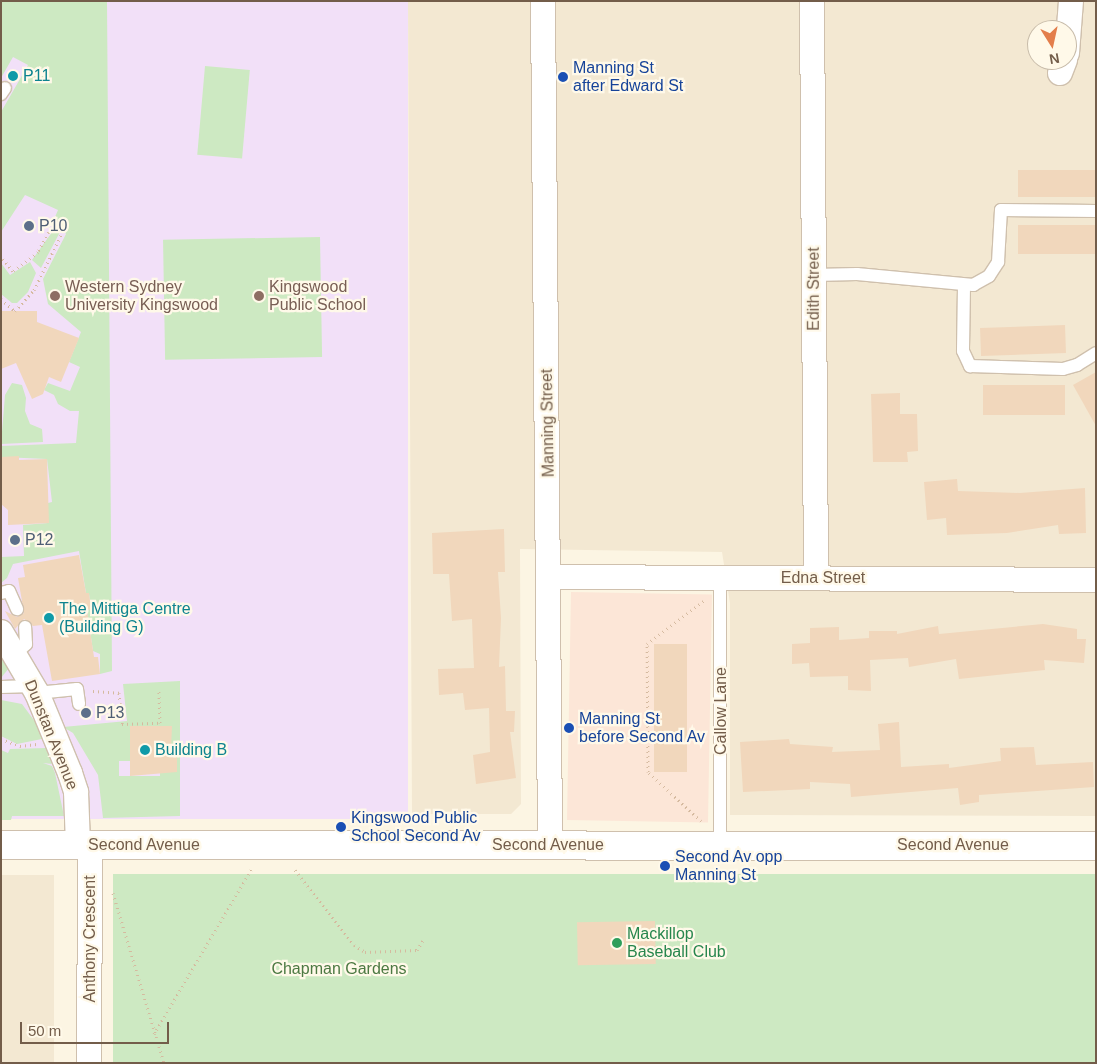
<!DOCTYPE html>
<html>
<head>
<meta charset="utf-8">
<style>
  body { margin:0 }
  #map { position:relative; width:1097px; height:1064px; overflow:hidden; background:#fcf5e3; font-family:Helvetica,sans-serif }
  div>[style] { position:absolute }
  .residential>* { inset:0; background:#f3e8d2; transform-origin:0 0 }
  .commercial>* { inset:0; background:#fce6d7; transform-origin:0 0 }
  .education>* { inset:0; background:#f2e0f8; transform-origin:0 0 }
  .green>* { inset:0; background:#cde9c2; transform-origin:0 0 }
  .building>* { inset:0; background:#f1d7bc; transform-origin:0 0 }
  .path>* { height:3px; margin-top:-1.5px; transform-origin:0; background:repeating-linear-gradient(90deg,#d5ba9f 0 1px,transparent 0 5px) }
  .roads { filter:drop-shadow(1px 0 #cfc0ad) drop-shadow(-1px 0 #cfc0ad) drop-shadow(0 1px #cfc0ad) drop-shadow(0 -1px #cfc0ad) }
  .service>* { height:12px; margin:-6px; padding:0 6px; transform-origin:6px; border-radius:6px; background:#fff }
  .minor>* { height:24px; margin:-12px; padding:0 12px; transform-origin:12px; border-radius:12px; background:#fff }
  .tertiary>* { height:28px; margin:-14px; padding:0 14px; transform-origin:14px; border-radius:14px; background:#fff }
  .dots>* { width:14px; height:14px; translate:-50% -50%; box-sizing:border-box; border:2px solid #fff9e9; border-radius:50% }
  span { translate:-50% -50%; white-space:nowrap; text-align:center; line-height:1.15; -webkit-text-stroke:4.5px #fff9e9; paint-order:stroke }
  .transit-label { font-size:16px; color:#164399 }
  .left { translate:0 -50%; text-align:left }
  .culture-label { font-size:16px; color:#0d838f }
  .service-label { font-size:16px; color:#4e5e75 }
  .education-label { font-size:16px; color:#785e54 }
  .street-label { font-size:16px; color:#735d4a }
  .leisure-label { font-size:16px; color:#27864d }
  .park-label { font-size:16px; color:#4c7942 }
  .frame { position:absolute; inset:0; border:2px solid #735d4a; pointer-events:none }
  .north { position:absolute; left:1027px; top:20px; width:50px; height:50px; box-sizing:border-box; background:#fff9e9; border:1px solid #c7bba9; border-radius:50%; rotate:170deg; font-size:14px; font-weight:700; line-height:20px; text-align:center; color:#735d4a }
  .north::after { content:''; display:block; margin:auto; width:18px; height:22px; background:#e37e4b; clip-path:polygon(50% 0,100% 100%,50% 72%,0 100%) }
  .scale { position:absolute; left:20px; top:1022px; width:149px; height:22px; box-sizing:border-box; border:2px solid #735d4a; border-top:0; padding-left:6px; font-size:15px; line-height:18px; white-space:nowrap; color:#735d4a; -webkit-text-stroke:4px #fff9e9; paint-order:stroke }
</style>
</head>
<body>
<div id="map">
  <div class="residential">
    <div style="clip-path:polygon(evenodd,408px 1px,1096px 1px,1096px 816px,730px 815px,730px 603px,722px 552px,520px 549px,521px 804px,511px 814px,412px 814px,408px 1px,1037px 30px,1067px 30px,1067px 60px,1037px 60px,1037px 30px)"></div>
    <div style="left:1px;top:875px;width:53px;height:188px"></div>
  </div>
  <div class="commercial">
    <div style="left:571px;top:592px;width:141px;height:228px;rotate:1deg"></div>
  </div>
  <div class="education">
    <div style="left:1px;top:1px;width:407px;height:818px"></div>
  </div>
  <div class="green">
    <div style="clip-path:polygon(1px 1px,107px 1px,112px 671px,100px 674px,100px 654px,93px 651px,87px 610px,91px 609px,89px 594px,86px 593px,79px 551px,13px 564px,7px 578px,1px 583px,1px 557px,24px 556px,23px 525px,48px 523px,48px 503px,52px 502px,47px 459px,1px 457px,1px 446px,76px 443px,79px 411px,70px 411px,58px 404px,54px 395px,44px 390px,48px 383px,70px 391px,80px 367px,69px 362px,81px 332px,48px 304px,43px 279px,66px 234px,55px 217px,58px 210px,25px 195px,1px 232px,1px 112px,28px 65px,13px 57px,1px 78px)"></div>
    <div style="left:205px;top:66px;width:45px;height:89px;rotate:5deg"></div>
    <div style="clip-path:polygon(55px 228px,60px 232px,41px 268px,32px 260px)"></div>
    <div style="left:320px;top:237px;width:120px;height:157px;rotate:89deg"></div>
    <div style="clip-path:polygon(30px 262px,36px 273px,28px 292px,17px 303px,12px 303px,1px 294px,1px 263px,10px 275px)"></div>
    <div style="clip-path:polygon(12px 383px,22px 385px,26px 398px,25px 411px,30px 424px,42px 429px,43px 442px,1px 444px,5px 395px)"></div>
    <div style="clip-path:polygon(1px 654px,9px 668px,1px 678px)"></div>
    <div style="clip-path:polygon(evenodd,180px 681px,180px 816px,103px 818px,98px 775px,73px 733px,63px 727px,127px 721px,123px 684px,180px 681px,160px 738px,160px 776px,119px 776px,119px 761px,130px 761px,160px 738px)"></div>
    <div style="clip-path:polygon(1px 700px,22px 704px,36px 723px,42px 739px,17px 744px,1px 736px)"></div>
    <div style="clip-path:polygon(46px 748px,52px 764px,43px 763px,52px 766px,55px 773px,64px 816px,12px 816px,11px 820px,1px 820px,1px 750px,8px 753px,10px 749px)"></div>
    <div style="left:113px;top:874px;width:983px;height:189px"></div>
  </div>
  <div class="building">
    <div style="left:1018px;top:170px;width:78px;height:27px"></div>
    <div style="left:1096px;top:225px;width:29px;height:78px;rotate:90deg"></div>
    <div style="clip-path:polygon(1px 311px,37px 311px,37px 322px,79px 338px,61px 382px,49px 377px,43px 394px,32px 399px,16px 363px,1px 369px)"></div>
    <div style="left:1065px;top:325px;width:28px;height:85px;rotate:88deg"></div>
    <div style="clip-path:polygon(1096px 372px,1096px 426px,1073px 385px)"></div>
    <div style="left:1065px;top:385px;width:30px;height:82px;rotate:90deg"></div>
    <div style="clip-path:polygon(900px 393px,900px 414px,917px 414px,918px 451px,907px 452px,908px 462px,873px 462px,871px 394px)"></div>
    <div style="clip-path:polygon(19px 456px,19px 460px,47px 459px,49px 523px,8px 525px,8px 510px,1px 504px,1px 457px)"></div>
    <div style="clip-path:polygon(957px 479px,958px 491px,1020px 493px,1085px 488px,1086px 533px,1059px 534px,1058px 525px,1007px 533px,947px 535px,946px 518px,927px 520px,924px 482px)"></div>
    <div style="clip-path:polygon(504px 529px,505px 572px,498px 572px,501px 618px,499px 667px,505px 666px,506px 711px,515px 711px,514px 732px,510px 732px,516px 778px,476px 784px,473px 755px,490px 752px,489px 708px,465px 710px,463px 693px,439px 695px,438px 669px,474px 668px,473px 647px,472px 619px,452px 621px,449px 574px,433px 574px,432px 533px)"></div>
    <div style="clip-path:polygon(79px 555px,86px 593px,89px 593px,91px 609px,87px 610px,94px 657px,98px 657px,100px 674px,52px 681px,42px 625px,33px 626px,24px 619px,15px 629px,5px 611px,17px 617px,24px 613px,18px 578px,25px 577px,23px 565px)"></div>
    <div style="clip-path:polygon(1043px 624px,1077px 629px,1077px 639px,1086px 639px,1084px 663px,1044px 660px,1045px 670px,959px 679px,956px 659px,909px 667px,908px 658px,870px 660px,871px 691px,848px 690px,848px 676px,810px 677px,809px 663px,792px 664px,792px 644px,810px 643px,810px 628px,839px 627px,839px 640px,869px 638px,869px 631px,897px 631px,897px 634px,938px 626px,939px 634px)"></div>
    <div style="left:654px;top:644px;width:33px;height:128px"></div>
    <div style="clip-path:polygon(899px 722px,901px 767px,949px 764px,949px 768px,1001px 761px,1000px 748px,1034px 747px,1036px 765px,1093px 762px,1094px 787px,979px 795px,979px 802px,960px 805px,958px 788px,851px 797px,850px 784px,810px 782px,810px 789px,743px 792px,740px 742px,789px 739px,790px 744px,833px 747px,832px 752px,880px 750px,878px 724px)"></div>
    <div style="clip-path:polygon(130px 726px,172px 726px,171px 749px,177px 749px,177px 772px,130px 776px)"></div>
    <div style="left:655px;top:921px;width:43px;height:78px;rotate:89deg"></div>
  </div>
  <div class="path">
    <div style="left:1px;top:299px;width:18px;rotate:41deg"></div>
    <div style="left:15px;top:311px;width:28px;rotate:-48deg"></div>
    <div style="left:34px;top:290px;width:68px;rotate:-63.8deg"></div>
    <div style="left:64px;top:229px;width:13px;rotate:-129deg"></div>
    <div style="left:56px;top:219px;width:38px;rotate:119deg"></div>
    <div style="left:38px;top:252px;width:31px;rotate:143deg"></div>
    <div style="left:13px;top:271px;width:16px;rotate:-130deg"></div>
    <div style="left:93px;top:691px;width:26px;rotate:4deg"></div>
    <div style="left:119px;top:693px;width:31px;rotate:84deg"></div>
    <div style="left:122px;top:724px;width:38px;rotate:-2deg"></div>
    <div style="left:160px;top:723px;width:32px;rotate:-92deg"></div>
    <div style="left:1px;top:739px;width:20px;rotate:20deg"></div>
    <div style="left:20px;top:746px;width:17px;rotate:-7deg"></div>
    <div style="left:701px;top:821px;width:72px;rotate:-137.2deg"></div>
    <div style="left:648px;top:772px;width:128px;rotate:-90.4deg"></div>
    <div style="left:647px;top:644px;width:73px;rotate:-37.2deg"></div>
    <div style="left:295px;top:870px;width:95px;rotate:51.8deg"></div>
    <div style="left:354px;top:945px;width:13px;rotate:32deg"></div>
    <div style="left:365px;top:952px;width:52px;rotate:-2.2deg"></div>
    <div style="left:417px;top:950px;width:13px;rotate:-58deg"></div>
    <div style="left:113px;top:893px;width:177px;rotate:73.3deg"></div>
    <div style="left:154px;top:1034px;width:191px;rotate:-59.4deg"></div>
  </div>
  <div class="roads">
    <div class="service">
      <div style="left:1px;top:94px;width:7px;rotate:-56deg"></div>
      <div style="left:814px;top:275px;width:43px;rotate:-1.3deg"></div>
      <div style="left:857px;top:274px;width:117px;rotate:5.4deg"></div>
      <div style="left:973px;top:285px;width:18px;rotate:-29deg"></div>
      <div style="left:989px;top:276px;width:17px;rotate:-57deg"></div>
      <div style="left:998px;top:262px;width:52px;rotate:-86.7deg"></div>
      <div style="left:1001px;top:210px;width:95px;rotate:0.6deg"></div>
      <div style="left:964px;top:286px;width:65px;rotate:90.9deg"></div>
      <div style="left:963px;top:351px;width:17px;rotate:65deg"></div>
      <div style="left:970px;top:366px;width:93px;rotate:1.8deg"></div>
      <div style="left:1063px;top:369px;width:15px;rotate:-16deg"></div>
      <div style="left:1077px;top:365px;width:22px;rotate:-32deg"></div>
      <div style="left:1px;top:593px;width:8px;rotate:-14deg"></div>
      <div style="left:9px;top:591px;width:20px;rotate:66deg"></div>
      <div style="left:15px;top:654px;width:15px;rotate:-42deg"></div>
      <div style="left:26px;top:644px;width:17px;rotate:-93deg"></div>
      <div style="left:1px;top:687px;width:32px;rotate:-2deg"></div>
      <div style="left:37px;top:693px;width:40px;rotate:-5.7deg"></div>
      <div style="left:77px;top:689px;width:15px;rotate:82deg"></div>
      <div style="left:720px;top:845px;width:267px;rotate:-90deg"></div>
    </div>
    <div class="minor">
      <div style="left:543px;top:1px;width:844px;rotate:89.52deg"></div>
      <div style="left:812px;top:1px;width:577px;rotate:89.6deg"></div>
      <div style="left:1067px;top:53px;width:52px;rotate:-85.6deg"></div>
      <div style="left:1060px;top:73px;width:14px;rotate:-69deg"></div>
      <div style="left:550px;top:577px;width:546px;rotate:0.31deg"></div>
      <div style="left:1px;top:632px;width:71px;rotate:59.5deg"></div>
      <div style="left:37px;top:693px;width:87px;rotate:67.6deg"></div>
      <div style="left:70px;top:773px;width:20px;rotate:72deg"></div>
      <div style="left:76px;top:792px;width:53px;rotate:87.8deg"></div>
      <div style="left:89px;top:1063px;width:218px;rotate:-89.7deg"></div>
    </div>
    <div class="tertiary">
      <div style="left:1px;top:845px;width:1095px;rotate:0.05deg"></div>
    </div>
  </div>
  <div class="dots">
    <div style="left:13px;top:76px;background:#0f9aa8"></div>
    <div style="left:563px;top:77px;background:#1a4fb4"></div>
    <div style="left:29px;top:226px;background:#5c6f8a"></div>
    <div style="left:55px;top:296px;background:#8d6e63"></div>
    <div style="left:259px;top:296px;background:#8d6e63"></div>
    <div style="left:15px;top:540px;background:#5c6f8a"></div>
    <div style="left:49px;top:618px;background:#0f9aa8"></div>
    <div style="left:86px;top:713px;background:#5c6f8a"></div>
    <div style="left:569px;top:728px;background:#1a4fb4"></div>
    <div style="left:145px;top:750px;background:#0f9aa8"></div>
    <div style="left:341px;top:827px;background:#1a4fb4"></div>
    <div style="left:665px;top:866px;background:#1a4fb4"></div>
    <div style="left:617px;top:943px;background:#2e9e5b"></div>
  </div>
  <div class="transit-label">
    <span class="left" style="left:573px;top:77px">Manning St<br>after Edward St</span>
    <span class="left" style="left:579px;top:728px">Manning St<br>before Second Av</span>
    <span class="left" style="left:351px;top:827px">Kingswood Public<br>School Second Av</span>
    <span class="left" style="left:675px;top:866px">Second Av opp<br>Manning St</span>
  </div>
  <div class="culture-label">
    <span class="left" style="left:23px;top:76px">P11</span>
    <span class="left" style="left:59px;top:618px">The Mittiga Centre<br>(Building G)</span>
    <span class="left" style="left:155px;top:750px">Building B</span>
  </div>
  <div class="service-label">
    <span class="left" style="left:39px;top:226px">P10</span>
    <span class="left" style="left:25px;top:540px">P12</span>
    <span class="left" style="left:96px;top:713px">P13</span>
  </div>
  <div class="education-label">
    <span class="left" style="left:65px;top:296px">Western Sydney<br>University Kingswood</span>
    <span class="left" style="left:269px;top:296px">Kingswood<br>Public School</span>
  </div>
  <div class="street-label">
    <span style="left:814px;top:289px;rotate:-90deg">Edith Street</span>
    <span style="left:548px;top:423px;rotate:-91deg">Manning Street</span>
    <span style="left:823px;top:578px">Edna Street</span>
    <span style="left:721px;top:711px;rotate:-90deg">Callow Lane</span>
    <span style="left:51px;top:735px;rotate:68deg">Dunstan Avenue</span>
    <span style="left:144px;top:845px">Second Avenue</span>
    <span style="left:548px;top:845px">Second Avenue</span>
    <span style="left:953px;top:845px">Second Avenue</span>
    <span style="left:90px;top:939px;rotate:-90deg">Anthony Crescent</span>
  </div>
  <div class="leisure-label">
    <span class="left" style="left:627px;top:943px">Mackillop<br>Baseball Club</span>
  </div>
  <div class="park-label">
    <span style="left:339px;top:969px">Chapman Gardens</span>
  </div>
  <div class="frame"></div>
  <div class="north">N</div>
  <div class="scale">50 m</div>
</div>
</body>
</html>
